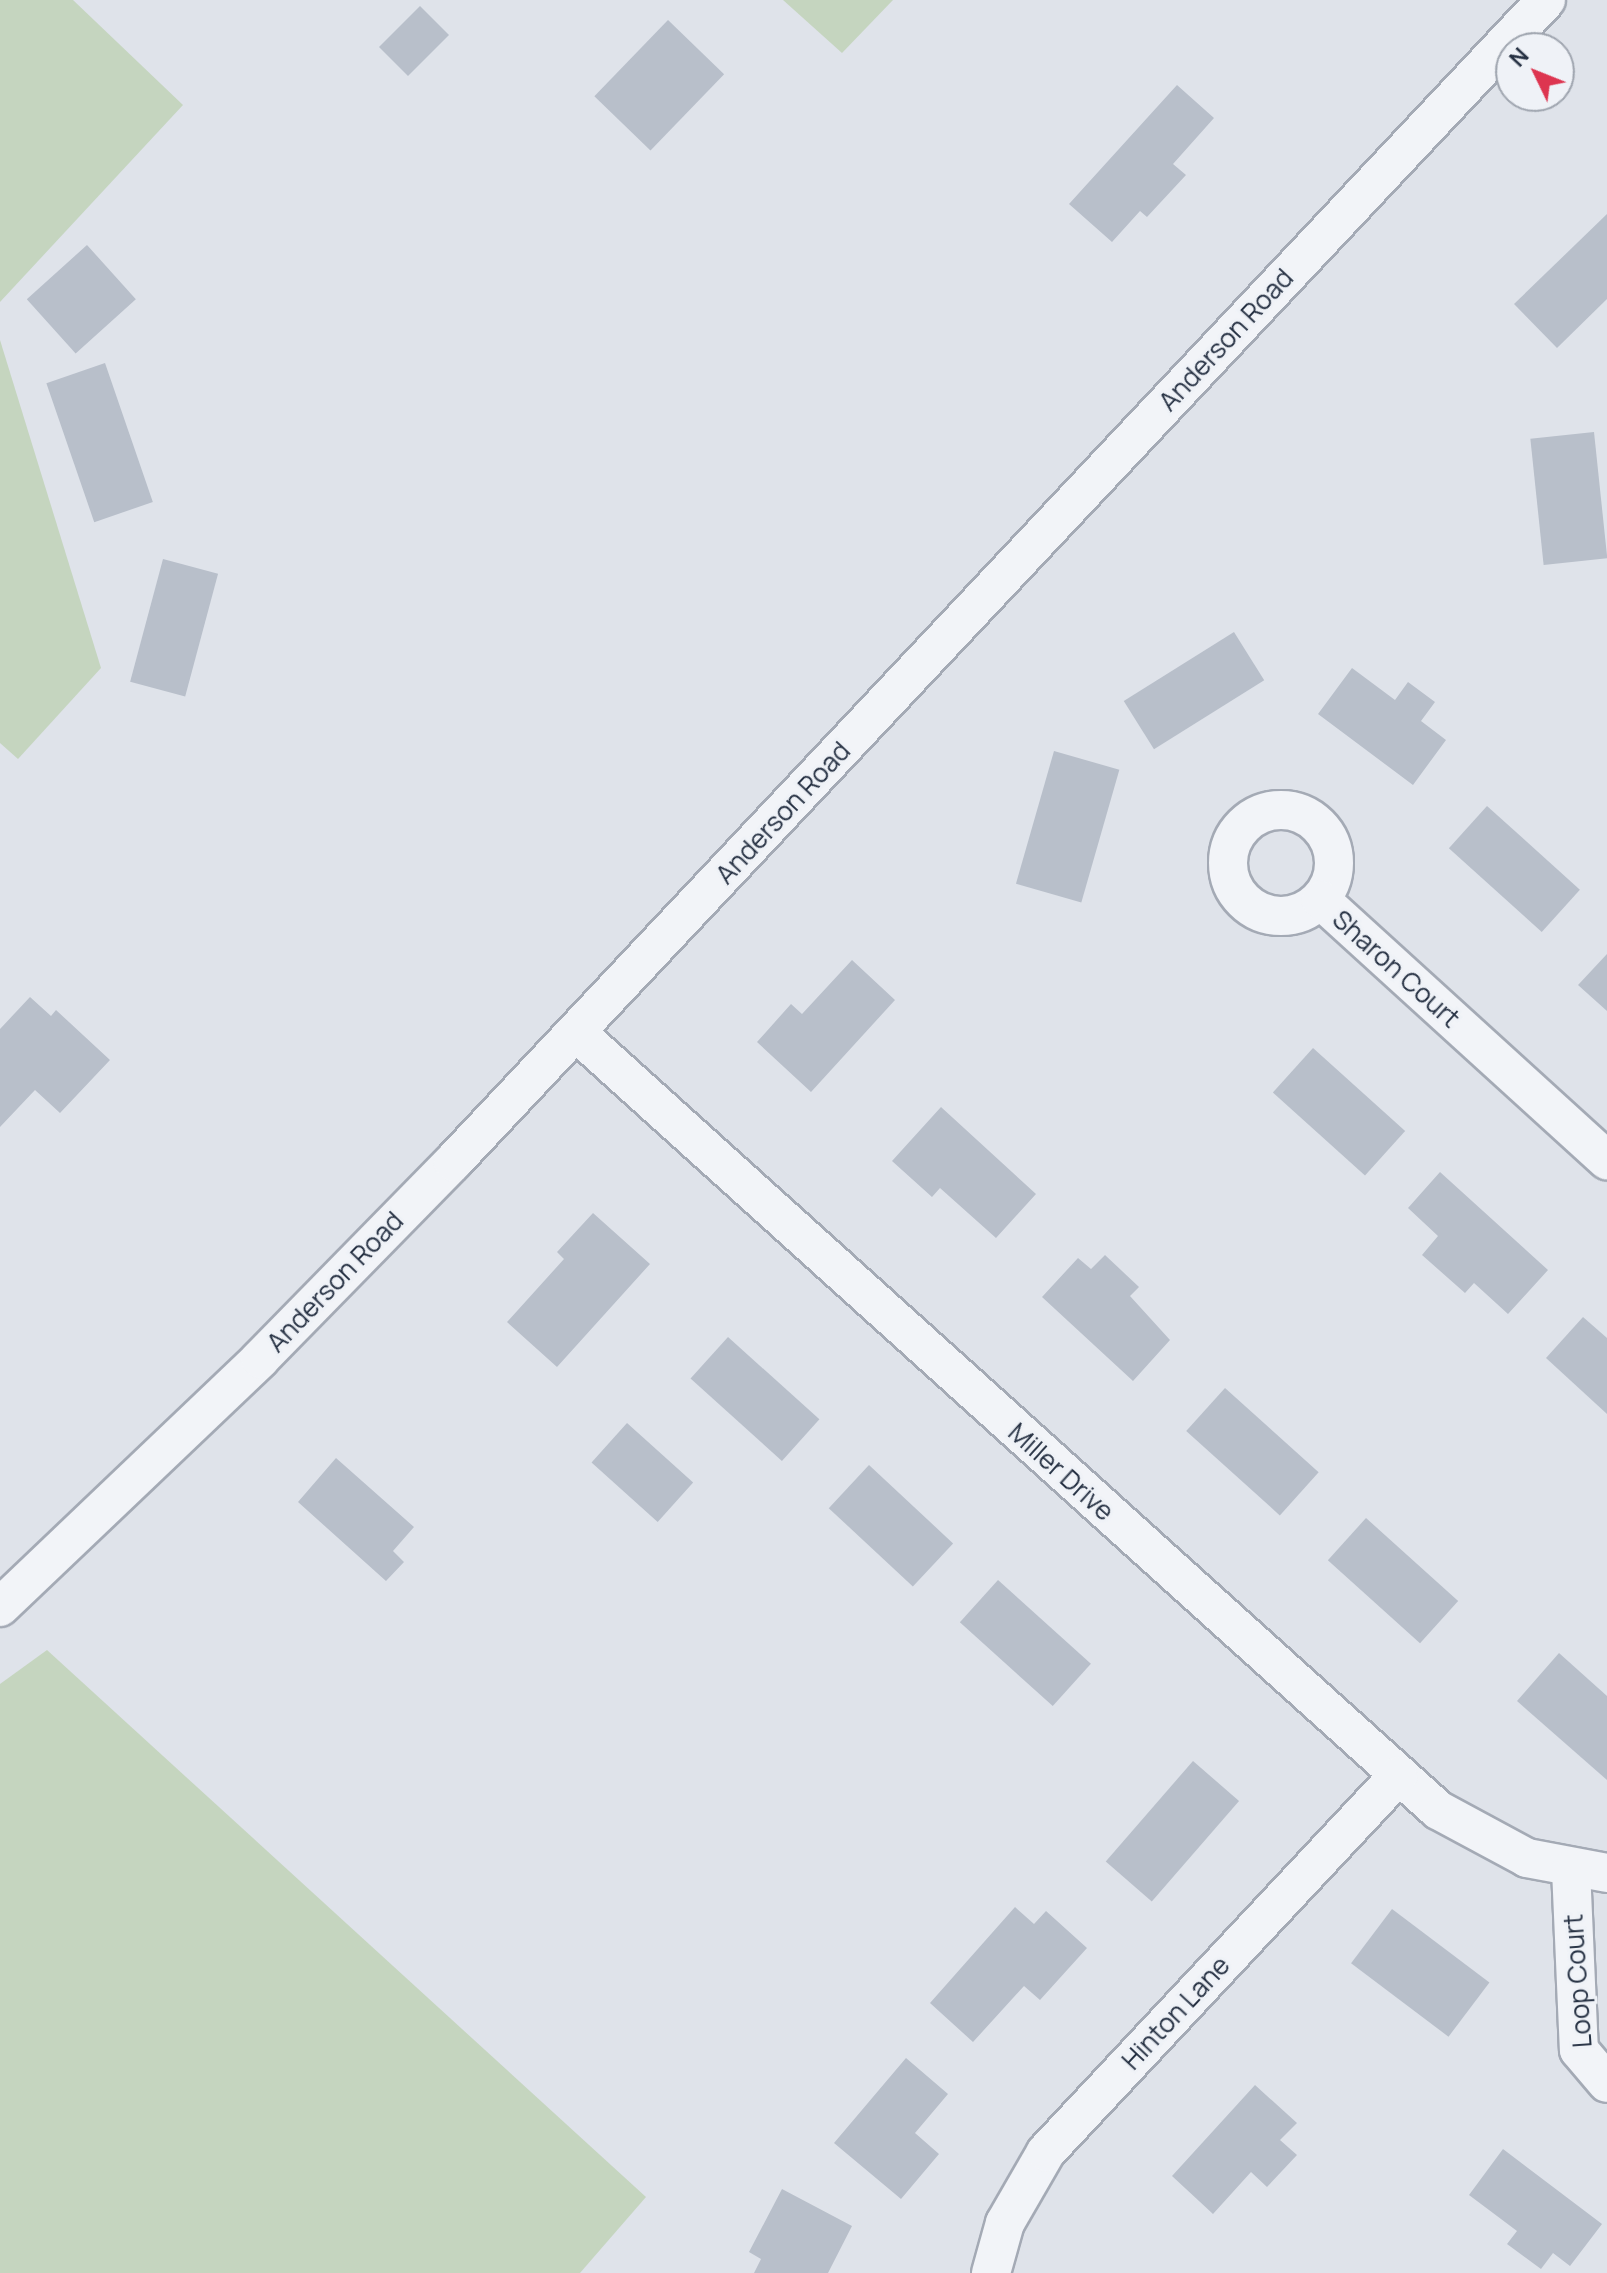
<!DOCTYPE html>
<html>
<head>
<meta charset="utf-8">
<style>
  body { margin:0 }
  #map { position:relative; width:1607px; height:2273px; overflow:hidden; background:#dfe3ea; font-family:Manrope,sans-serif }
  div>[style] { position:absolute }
  .green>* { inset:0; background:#c5d5bf }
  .building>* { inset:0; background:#b8bfca; transform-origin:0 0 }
  .roads { filter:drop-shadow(2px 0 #a4aab5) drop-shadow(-2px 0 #a4aab5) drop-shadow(0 2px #a4aab5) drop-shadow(0 -2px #a4aab5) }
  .minor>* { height:38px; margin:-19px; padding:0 19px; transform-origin:19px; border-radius:19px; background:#f2f4f8 }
  .minor>.ring { margin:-19px; padding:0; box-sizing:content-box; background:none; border:38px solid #f2f4f8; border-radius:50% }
  span { translate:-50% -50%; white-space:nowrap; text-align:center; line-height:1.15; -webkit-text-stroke:6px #eff2f7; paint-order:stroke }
  .street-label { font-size:26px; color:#263143 }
  .north { position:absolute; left:1495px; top:32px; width:80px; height:80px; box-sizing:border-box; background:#eff2f7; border:2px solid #9fa5af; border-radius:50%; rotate:313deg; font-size:22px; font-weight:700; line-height:32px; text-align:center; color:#263143 }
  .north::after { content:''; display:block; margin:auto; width:28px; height:36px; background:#dd3550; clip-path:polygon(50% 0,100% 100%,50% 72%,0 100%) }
</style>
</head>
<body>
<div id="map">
  <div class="green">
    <div style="clip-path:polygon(0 0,73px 0,183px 105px,0 302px)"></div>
    <div style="clip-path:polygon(783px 0,893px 0,842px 53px)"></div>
    <div style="clip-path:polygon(0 340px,101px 668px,18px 759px,0 743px)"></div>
    <div style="clip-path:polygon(47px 1650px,646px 2197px,580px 2273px,0 2273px,0 1684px)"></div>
  </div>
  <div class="building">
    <div style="left:420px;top:6px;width:41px;height:58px;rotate:45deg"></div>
    <div style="left:668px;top:20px;width:78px;height:106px;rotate:44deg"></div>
    <div style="clip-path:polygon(1177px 85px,1214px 118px,1173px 164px,1186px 175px,1147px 217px,1140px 211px,1112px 242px,1069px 204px)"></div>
    <div style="clip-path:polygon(1607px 214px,1607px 299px,1557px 348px,1514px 304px)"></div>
    <div style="left:87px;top:245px;width:73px;height:81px;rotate:48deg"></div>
    <div style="left:105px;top:363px;width:147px;height:62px;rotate:71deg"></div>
    <div style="left:1594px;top:432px;width:127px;height:64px;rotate:84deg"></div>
    <div style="left:163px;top:559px;width:57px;height:127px;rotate:15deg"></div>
    <div style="left:1234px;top:632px;width:57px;height:130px;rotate:58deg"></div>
    <div style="clip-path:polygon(1352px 668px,1395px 700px,1408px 682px,1435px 702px,1421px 721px,1446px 740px,1413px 785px,1318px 714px)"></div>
    <div style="left:1054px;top:751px;width:68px;height:138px;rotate:16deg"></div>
    <div style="left:1487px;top:806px;width:125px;height:57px;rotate:42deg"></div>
    <div style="clip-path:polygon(1607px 954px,1607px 1011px,1578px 985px)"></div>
    <div style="clip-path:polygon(852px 960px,895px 1000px,811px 1092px,757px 1042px,791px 1004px,802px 1014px)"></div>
    <div style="clip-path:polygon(30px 997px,51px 1016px,56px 1010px,110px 1060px,60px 1113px,35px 1090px,0 1127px,0 1029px)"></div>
    <div style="left:1313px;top:1048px;width:124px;height:60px;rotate:42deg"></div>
    <div style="clip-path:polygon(941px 1107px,1036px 1194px,996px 1238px,940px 1188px,932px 1197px,892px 1161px)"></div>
    <div style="clip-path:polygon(1440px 1172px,1548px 1270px,1508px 1314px,1474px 1283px,1465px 1293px,1422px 1255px,1438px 1236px,1408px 1208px)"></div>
    <div style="clip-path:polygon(593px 1213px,650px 1264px,557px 1367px,507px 1322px,564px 1259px,557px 1252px)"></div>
    <div style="clip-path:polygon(1105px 1255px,1139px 1287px,1130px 1296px,1170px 1340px,1133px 1381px,1042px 1297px,1078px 1258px,1091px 1269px)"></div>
    <div style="clip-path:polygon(1583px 1317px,1607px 1338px,1607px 1414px,1546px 1358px)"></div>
    <div style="left:728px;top:1337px;width:123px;height:56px;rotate:42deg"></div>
    <div style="left:1225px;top:1388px;width:126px;height:58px;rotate:42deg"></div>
    <div style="left:627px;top:1423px;width:89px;height:53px;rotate:42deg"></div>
    <div style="clip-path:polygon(336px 1458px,414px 1527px,393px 1551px,404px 1562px,386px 1581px,298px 1502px)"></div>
    <div style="left:869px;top:1465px;width:115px;height:59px;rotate:43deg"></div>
    <div style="left:1366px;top:1518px;width:124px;height:57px;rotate:42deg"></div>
    <div style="left:998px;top:1580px;width:125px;height:57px;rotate:42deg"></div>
    <div style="clip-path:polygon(1559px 1653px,1607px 1696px,1607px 1780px,1517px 1701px)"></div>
    <div style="left:1193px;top:1761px;width:61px;height:133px;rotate:41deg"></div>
    <div style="clip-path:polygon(1015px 1907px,1034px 1924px,1046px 1911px,1087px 1948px,1040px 2000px,1024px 1986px,973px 2042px,930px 2003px)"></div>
    <div style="left:1392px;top:1909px;width:122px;height:68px;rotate:37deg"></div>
    <div style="clip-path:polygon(906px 2058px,948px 2094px,915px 2133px,939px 2154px,901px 2199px,834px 2143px)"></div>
    <div style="clip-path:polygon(1255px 2085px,1297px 2123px,1280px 2140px,1297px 2155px,1267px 2187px,1251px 2172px,1213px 2214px,1172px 2176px)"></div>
    <div style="clip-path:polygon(1503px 2149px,1602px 2224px,1570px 2266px,1553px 2253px,1541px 2269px,1507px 2244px,1517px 2231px,1469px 2195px)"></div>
    <div style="clip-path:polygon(782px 2189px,852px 2226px,828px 2273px,754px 2273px,761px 2259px,749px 2252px)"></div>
  </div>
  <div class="roads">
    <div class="minor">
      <div class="ring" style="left:1228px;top:810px;width:68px;height:68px"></div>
      <div style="left:1321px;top:900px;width:387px;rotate:42.3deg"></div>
      <div style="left:577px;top:1033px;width:1160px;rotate:42.06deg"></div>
      <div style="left:1438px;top:1810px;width:101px;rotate:28.3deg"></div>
      <div style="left:1527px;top:1858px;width:81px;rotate:10.6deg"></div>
      <div style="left:0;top:1607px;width:359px;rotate:-43.6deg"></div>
      <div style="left:260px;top:1359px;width:276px;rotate:-45.6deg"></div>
      <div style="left:453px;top:1162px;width:1595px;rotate:-46.75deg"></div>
      <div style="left:1571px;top:1869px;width:181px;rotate:87.5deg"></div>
      <div style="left:1579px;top:2050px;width:43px;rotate:49.7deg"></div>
      <div style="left:991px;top:2273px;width:52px;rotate:-74.4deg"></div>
      <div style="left:1005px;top:2223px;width:82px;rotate:-60deg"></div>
      <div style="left:1046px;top:2152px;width:515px;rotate:-46.89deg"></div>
    </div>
  </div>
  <div class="street-label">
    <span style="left:1226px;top:340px;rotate:-47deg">Anderson Road</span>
    <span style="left:783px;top:813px;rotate:-47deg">Anderson Road</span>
    <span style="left:1396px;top:969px;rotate:42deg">Sharon Court</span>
    <span style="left:335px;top:1282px;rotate:-46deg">Anderson Road</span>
    <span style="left:1061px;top:1472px;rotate:42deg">Miller Drive</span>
    <span style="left:1578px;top:1981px;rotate:-94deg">Loop Court</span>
    <span style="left:1176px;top:2013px;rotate:-47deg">Hinton Lane</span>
  </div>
  <div class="north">N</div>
</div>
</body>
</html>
